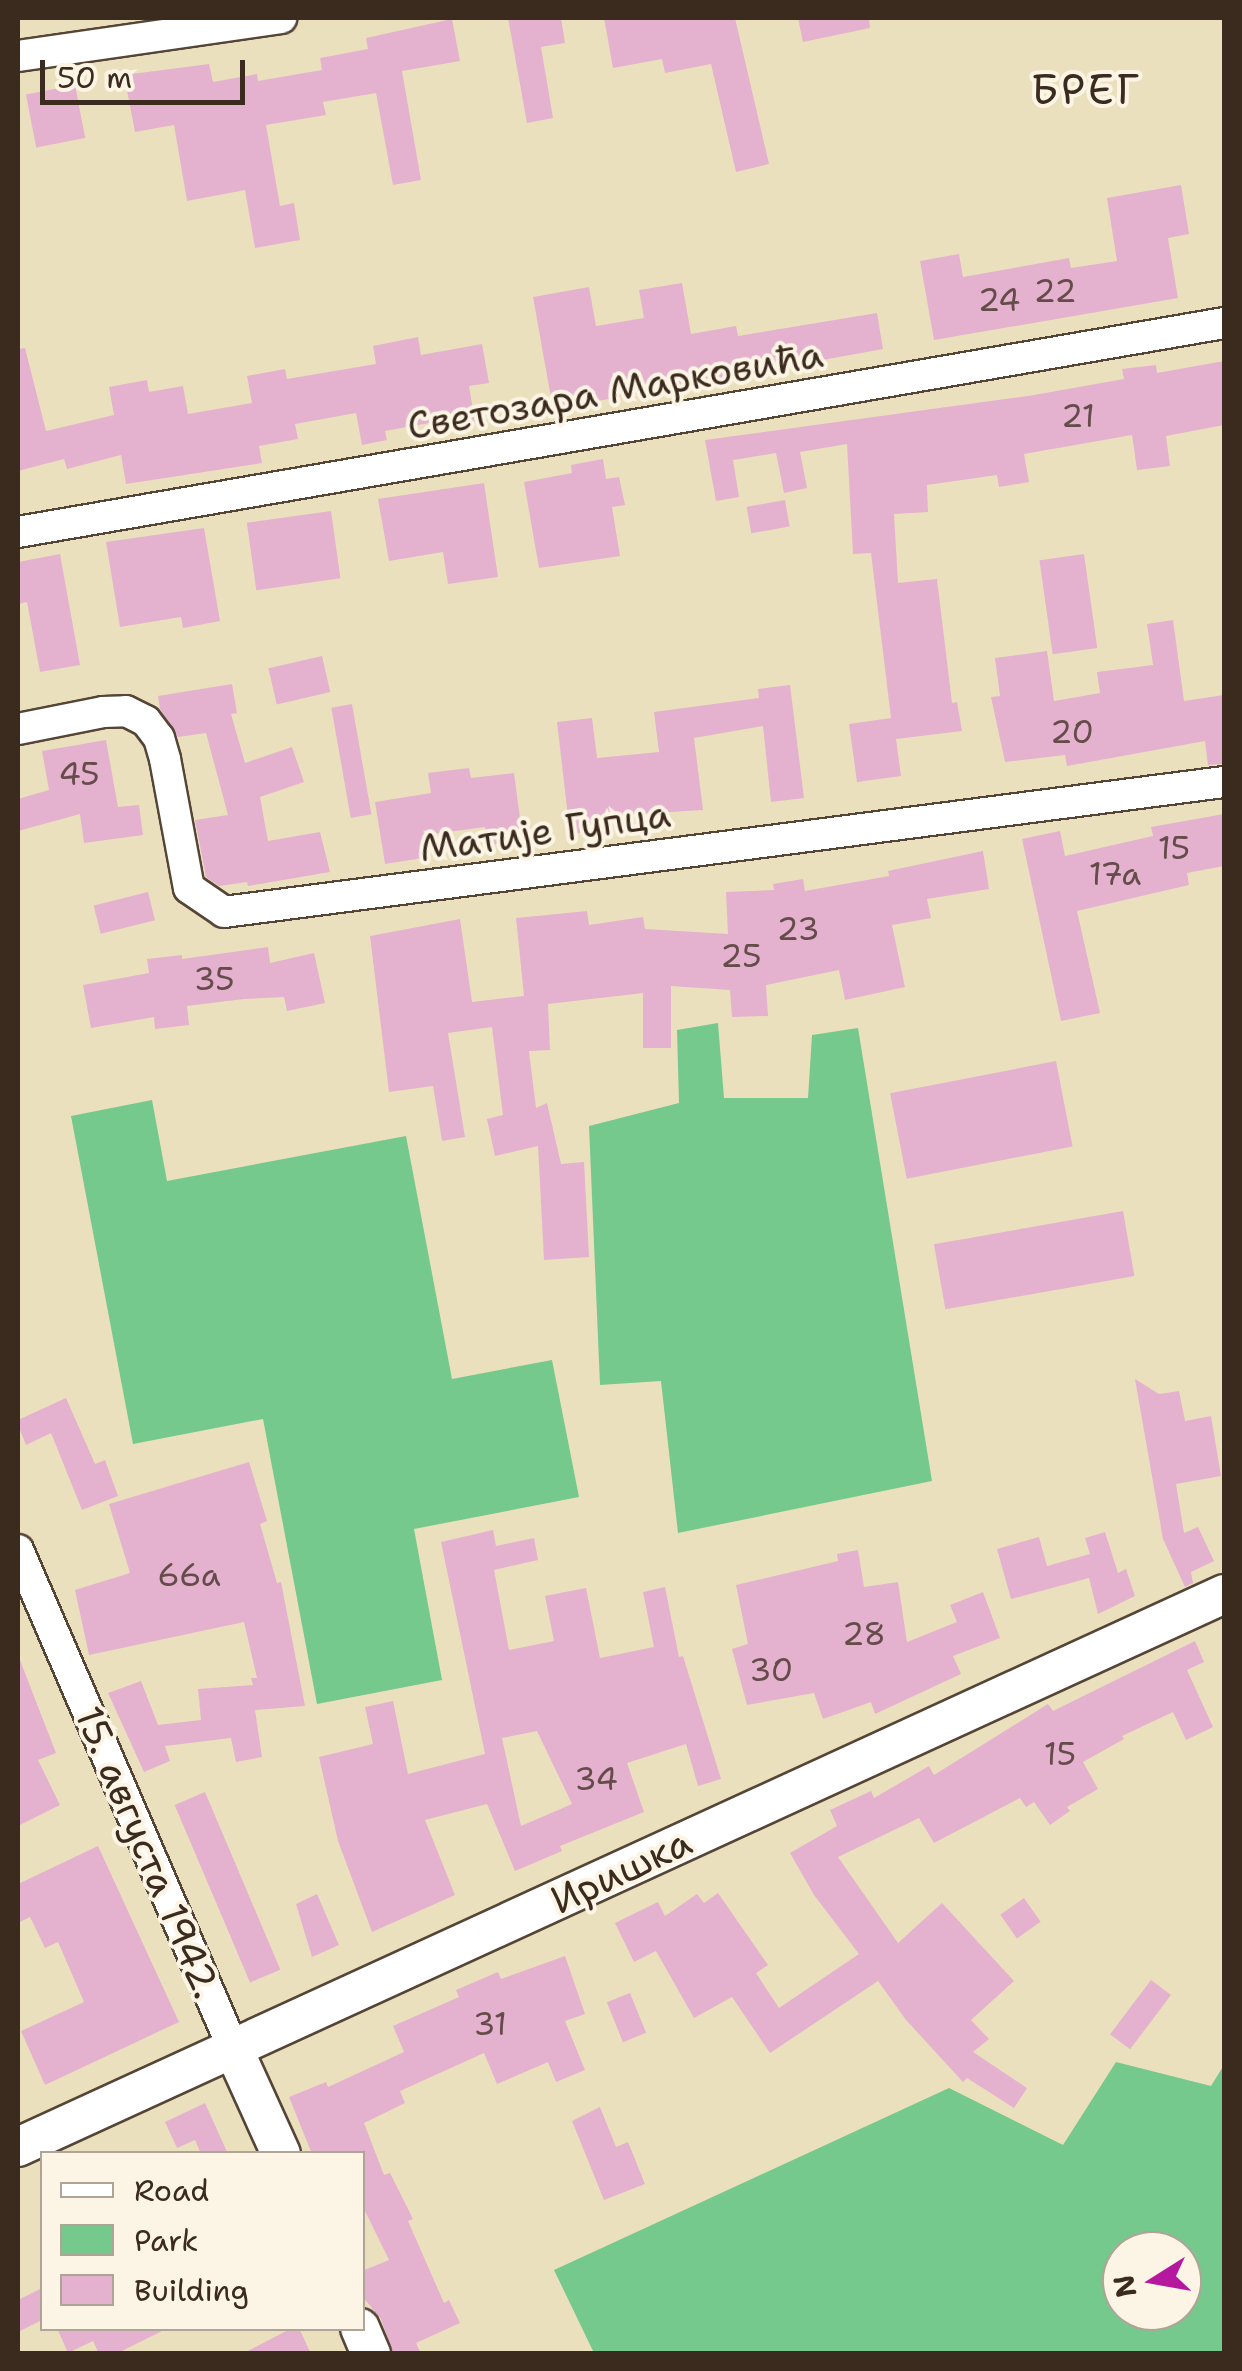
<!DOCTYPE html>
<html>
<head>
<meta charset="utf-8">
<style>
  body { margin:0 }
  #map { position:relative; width:1242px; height:2371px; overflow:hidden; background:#ebe0bd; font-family:"Shantell Sans",sans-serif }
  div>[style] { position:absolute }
  .green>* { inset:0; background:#76c98c }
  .building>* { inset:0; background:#e4b2ce; transform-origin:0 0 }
  .roads { filter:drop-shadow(2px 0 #554536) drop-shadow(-2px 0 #554536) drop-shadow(0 2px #554536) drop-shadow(0 -2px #554536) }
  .minor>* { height:30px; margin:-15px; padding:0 15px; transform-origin:15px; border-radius:15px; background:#fff }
  .tertiary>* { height:38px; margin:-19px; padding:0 19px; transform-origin:19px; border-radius:19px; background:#fff }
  span { translate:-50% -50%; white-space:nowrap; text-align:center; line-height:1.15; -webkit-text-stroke:8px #fcf5e5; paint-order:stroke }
  .number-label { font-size:32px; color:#654c4a }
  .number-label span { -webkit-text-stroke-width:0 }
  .street-label { font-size:38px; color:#3b2a1e }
  .quarter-label { font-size:42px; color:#3b2a1e; letter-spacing:2.5px }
  .frame { position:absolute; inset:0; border:20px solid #3b2a1e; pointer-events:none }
  .legend { position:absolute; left:40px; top:2151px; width:325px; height:180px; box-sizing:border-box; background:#fcf5e5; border:2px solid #afa495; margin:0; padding:12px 18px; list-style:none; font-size:30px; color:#3b2a1e }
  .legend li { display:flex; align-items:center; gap:20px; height:50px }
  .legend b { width:50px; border:2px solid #afa495 }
  .north { position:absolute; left:1102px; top:2231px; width:100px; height:100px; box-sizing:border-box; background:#fcf5e5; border:2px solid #afa495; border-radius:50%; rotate:259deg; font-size:28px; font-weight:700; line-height:40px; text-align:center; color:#3b2a1e }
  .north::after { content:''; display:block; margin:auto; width:35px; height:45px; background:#b5179e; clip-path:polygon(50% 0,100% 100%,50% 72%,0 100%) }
  .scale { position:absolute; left:40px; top:60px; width:205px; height:45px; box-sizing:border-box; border:5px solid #3b2a1e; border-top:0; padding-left:12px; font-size:30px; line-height:35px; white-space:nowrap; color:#3b2a1e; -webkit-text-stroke:8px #fcf5e5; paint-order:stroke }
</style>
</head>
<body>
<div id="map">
  <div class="green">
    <div style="clip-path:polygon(718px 1023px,724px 1098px,808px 1098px,812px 1035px,858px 1028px,932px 1481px,678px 1533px,661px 1381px,600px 1385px,589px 1126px,679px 1103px,677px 1030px)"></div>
    <div style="clip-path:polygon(152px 1100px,167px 1181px,406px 1136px,452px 1379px,552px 1360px,579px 1497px,414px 1529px,442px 1680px,317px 1704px,263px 1419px,133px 1444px,71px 1116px)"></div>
    <div style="clip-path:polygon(evenodd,1116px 2062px,1211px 2086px,1224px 2065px,1224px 2353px,594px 2353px,554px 2270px,949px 2088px,1063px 2145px,1116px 2062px,1122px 2251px,1182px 2251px,1182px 2311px,1122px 2311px,1122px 2251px)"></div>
  </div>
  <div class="building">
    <div style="clip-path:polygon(508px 18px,561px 18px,565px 43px,541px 47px,553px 118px,527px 123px)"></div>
    <div style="clip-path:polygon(604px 18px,735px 18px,769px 164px,736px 172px,711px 64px,665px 73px,662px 59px,613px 68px)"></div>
    <div style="clip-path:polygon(798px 18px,869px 18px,870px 28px,803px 42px)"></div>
    <div style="clip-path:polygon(452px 19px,460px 61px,402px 71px,421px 180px,393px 185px,376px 93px,323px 102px,326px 115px,266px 125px,280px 206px,294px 203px,300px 240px,255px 248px,245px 190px,187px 201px,174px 125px,135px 132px,124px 75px,209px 64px,213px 82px,257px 74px,258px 81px,322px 70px,320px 58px,368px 49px,366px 38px)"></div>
    <div style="left:75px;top:85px;width:54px;height:50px;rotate:79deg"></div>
    <div style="clip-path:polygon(1181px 185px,1189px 234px,1168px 238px,1178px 298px,934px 340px,920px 261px,959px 254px,963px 277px,1069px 258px,1071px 268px,1117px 261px,1107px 198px)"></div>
    <div style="clip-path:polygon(682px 283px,691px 334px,736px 326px,738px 336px,877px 313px,883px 349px,553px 409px,533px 297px,589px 287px,596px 326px,644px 318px,639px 290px)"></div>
    <div style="clip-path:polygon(418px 337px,421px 355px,482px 344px,489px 383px,469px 386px,475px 422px,448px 427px,446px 420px,385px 431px,387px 440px,362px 445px,356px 413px,295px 424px,298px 439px,259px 446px,262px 463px,126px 484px,121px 455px,67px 469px,64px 459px,18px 471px,18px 349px,25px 348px,46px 431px,114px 415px,109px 387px,147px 380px,149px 392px,183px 386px,188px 414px,252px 403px,247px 376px,285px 369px,287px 379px,376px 364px,373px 346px)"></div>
    <div style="clip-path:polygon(1224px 361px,1224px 425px,1166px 436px,1170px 466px,1137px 470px,1132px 435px,1024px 454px,1029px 482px,999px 487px,997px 475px,927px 485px,928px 512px,894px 514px,898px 583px,937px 579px,952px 703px,957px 702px,962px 731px,896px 739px,901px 776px,857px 782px,849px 724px,891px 718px,871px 553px,853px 554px,847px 444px,800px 452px,807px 488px,784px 493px,776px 453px,733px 460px,739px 497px,716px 501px,705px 440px,1028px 396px,1124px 379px,1122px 369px,1156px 365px,1157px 373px)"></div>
    <div style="clip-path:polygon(603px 459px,606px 479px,619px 477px,625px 505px,612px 507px,620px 556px,539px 568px,524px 482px,572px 473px,571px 465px)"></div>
    <div style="clip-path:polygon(484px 483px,498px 577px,448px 584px,443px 552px,389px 561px,378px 499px)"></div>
    <div style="left:785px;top:500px;width:27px;height:39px;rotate:80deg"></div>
    <div style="left:331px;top:511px;width:68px;height:85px;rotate:82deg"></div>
    <div style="clip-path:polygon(204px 528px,220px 621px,183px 628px,181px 617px,120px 627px,106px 542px)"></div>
    <div style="clip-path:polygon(60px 554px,80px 665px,40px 672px,27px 602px,18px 604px,18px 562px)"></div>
    <div style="left:1084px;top:554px;width:95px;height:45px;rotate:82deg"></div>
    <div style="clip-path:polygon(1173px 620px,1184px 701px,1224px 695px,1224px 764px,1208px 765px,1205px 741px,1067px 766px,1065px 755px,1005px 762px,991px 697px,1000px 696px,995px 658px,1047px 651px,1054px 701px,1100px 693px,1097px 672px,1153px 665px,1147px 624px)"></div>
    <div style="left:322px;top:656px;width:37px;height:55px;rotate:77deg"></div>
    <div style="clip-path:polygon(232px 684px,237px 713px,231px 714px,245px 763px,292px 747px,304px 782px,260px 797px,268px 841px,320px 832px,330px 872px,248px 886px,247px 882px,219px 886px,206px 877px,195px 820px,228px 815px,206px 733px,178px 737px,160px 709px,158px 696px)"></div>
    <div style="clip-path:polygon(790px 685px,804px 798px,771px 802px,763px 726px,694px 738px,703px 810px,604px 816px,605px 830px,570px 834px,557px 722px,592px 718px,597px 758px,659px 752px,654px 712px,759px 698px,758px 689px)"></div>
    <div style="left:352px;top:704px;width:112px;height:21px;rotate:80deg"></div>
    <div style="clip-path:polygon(106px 740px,118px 807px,139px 805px,143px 835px,84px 843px,80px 814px,18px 831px,18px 799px,49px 790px,42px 751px)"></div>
    <div style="clip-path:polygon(469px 768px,471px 778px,514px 773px,523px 841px,488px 845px,485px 827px,425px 835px,429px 857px,385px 864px,375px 802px,431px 793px,428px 773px)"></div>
    <div style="clip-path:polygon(1224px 814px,1224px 866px,1187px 873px,1189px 885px,1077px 911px,1100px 1013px,1061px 1021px,1022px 839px,1060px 831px,1065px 856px,1153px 836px,1151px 827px)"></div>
    <div style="clip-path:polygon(983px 851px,989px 889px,927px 899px,931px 918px,892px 925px,905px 987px,845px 1000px,839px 970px,766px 985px,768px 1016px,732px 1017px,730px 990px,671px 986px,671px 1048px,643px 1048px,643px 993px,548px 1004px,550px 1050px,529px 1051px,536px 1108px,547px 1103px,561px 1164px,584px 1162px,589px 1257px,544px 1260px,538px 1146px,495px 1156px,487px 1119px,503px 1115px,492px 1027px,448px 1033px,465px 1137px,442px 1141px,433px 1086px,389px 1092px,370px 936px,460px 919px,472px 1002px,524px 996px,516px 918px,587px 911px,589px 925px,643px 917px,645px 929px,728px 934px,726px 892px,774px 890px,773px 884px,803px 879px,805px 891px,889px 876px,888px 871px)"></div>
    <div style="left:148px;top:892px;width:29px;height:56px;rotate:76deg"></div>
    <div style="clip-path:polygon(268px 947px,270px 963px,314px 953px,325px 1003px,287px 1011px,284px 997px,244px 999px,187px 1006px,189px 1025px,155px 1029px,154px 1017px,91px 1028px,83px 985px,149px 973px,147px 959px,182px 955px,182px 959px)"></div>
    <div style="left:1056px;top:1061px;width:87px;height:169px;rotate:79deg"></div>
    <div style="left:1123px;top:1211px;width:66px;height:192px;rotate:80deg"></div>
    <div style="clip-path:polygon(1135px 1379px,1159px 1394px,1179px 1391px,1185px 1421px,1211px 1416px,1221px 1476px,1176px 1484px,1184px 1533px,1198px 1527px,1214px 1561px,1191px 1572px,1193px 1583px,1185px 1587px,1163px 1539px)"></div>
    <div style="clip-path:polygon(66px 1398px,95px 1464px,105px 1460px,118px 1496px,82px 1510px,51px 1433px,26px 1445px,18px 1425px,18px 1420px)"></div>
    <div style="clip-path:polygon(249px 1462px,267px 1521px,260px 1524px,277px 1583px,281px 1582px,305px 1706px,255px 1710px,262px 1757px,236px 1762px,231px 1738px,165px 1746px,170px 1761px,144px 1772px,108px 1693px,141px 1681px,158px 1725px,201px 1720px,198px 1689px,253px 1685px,251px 1678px,257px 1678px,244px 1622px,89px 1655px,75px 1590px,130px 1573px,109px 1504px)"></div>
    <div style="clip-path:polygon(evenodd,493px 1530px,496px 1546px,534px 1538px,538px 1560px,494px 1570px,509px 1650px,554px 1641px,545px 1596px,586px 1588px,600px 1658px,654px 1647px,643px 1592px,665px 1587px,679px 1657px,683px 1656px,721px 1779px,698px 1786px,686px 1744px,627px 1763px,644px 1812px,560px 1846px,562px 1851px,515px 1871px,487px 1804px,425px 1820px,455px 1895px,372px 1932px,338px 1841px,319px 1757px,373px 1744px,365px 1707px,393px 1701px,408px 1774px,485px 1754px,441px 1542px,493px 1530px,537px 1731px,572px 1804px,521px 1826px,502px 1738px,537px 1731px)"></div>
    <div style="clip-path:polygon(1105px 1532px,1118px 1573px,1126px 1569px,1135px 1596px,1098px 1614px,1089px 1578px,1011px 1599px,997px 1549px,1039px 1537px,1047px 1566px,1090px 1554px,1085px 1538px)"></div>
    <div style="clip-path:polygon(858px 1550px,864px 1587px,898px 1582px,907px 1642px,957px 1622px,950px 1605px,983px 1592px,1000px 1638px,953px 1656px,961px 1674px,875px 1714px,871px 1702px,823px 1719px,814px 1693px,747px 1705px,732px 1649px,748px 1644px,736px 1585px,838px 1561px,837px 1554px)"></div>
    <div style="clip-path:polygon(1195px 1641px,1204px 1662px,1187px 1670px,1213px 1727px,1186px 1740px,1173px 1712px,1122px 1736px,1124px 1739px,1083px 1762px,1098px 1789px,1067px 1807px,1070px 1811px,1050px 1825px,1034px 1802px,1026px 1807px,1020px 1798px,934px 1843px,919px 1818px,838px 1857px,898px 1943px,942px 1903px,1014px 1981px,971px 2020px,989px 2039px,973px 2052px,1027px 2088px,1014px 2108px,967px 2078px,963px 2082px,906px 2020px,878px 1981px,770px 2053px,732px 1997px,694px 2018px,656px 1951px,634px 1962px,615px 1923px,658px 1902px,665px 1916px,697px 1894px,704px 1903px,718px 1893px,768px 1965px,756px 1973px,779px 2008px,859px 1954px,814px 1895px,790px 1853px,837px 1826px,830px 1810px,871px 1791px,874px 1798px,929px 1766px,934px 1775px,1048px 1704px,1053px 1711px)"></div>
    <div style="clip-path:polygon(18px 1655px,56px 1753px,38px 1760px,60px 1805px,18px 1826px)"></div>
    <div style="left:205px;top:1792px;width:193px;height:33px;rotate:67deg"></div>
    <div style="clip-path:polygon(98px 1846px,179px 2022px,45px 2085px,21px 2031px,84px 2002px,58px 1942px,45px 1948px,30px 1917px,18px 1923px,18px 1884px)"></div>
    <div style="clip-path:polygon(317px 1894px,339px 1945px,312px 1957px,296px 1904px)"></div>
    <div style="left:1024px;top:1898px;width:29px;height:29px;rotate:55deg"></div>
    <div style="clip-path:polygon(565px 1956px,585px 2014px,565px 2021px,585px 2070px,556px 2082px,548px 2062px,497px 2084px,484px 2053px,400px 2091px,405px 2103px,364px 2123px,384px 2175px,390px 2173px,413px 2219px,408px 2221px,444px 2303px,449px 2300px,460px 2323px,416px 2343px,421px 2354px,393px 2354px,381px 2319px,362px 2296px,362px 2271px,389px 2260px,362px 2205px,362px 2154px,312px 2154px,289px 2097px,326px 2082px,328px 2087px,404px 2052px,393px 2026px,459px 1997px,456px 1990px,498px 1972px,501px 1979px)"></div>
    <div style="left:1151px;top:1980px;width:25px;height:68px;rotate:37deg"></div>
    <div style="left:630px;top:1993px;width:43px;height:25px;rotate:68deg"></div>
    <div style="clip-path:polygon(205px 2103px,228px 2154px,201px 2154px,195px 2140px,177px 2148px,165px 2122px)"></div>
    <div style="clip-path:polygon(600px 2107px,616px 2147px,628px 2142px,645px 2184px,604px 2200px,572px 2121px)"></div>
    <div style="clip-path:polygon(42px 2288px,42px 2320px,18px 2332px,18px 2300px)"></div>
    <div style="clip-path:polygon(57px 2328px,168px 2328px,116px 2354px,99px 2354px,93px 2341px,68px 2353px)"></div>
    <div style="clip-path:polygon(292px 2328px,299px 2328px,311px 2354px,242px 2354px)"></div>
  </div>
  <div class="roads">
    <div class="minor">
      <div style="left:18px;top:56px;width:266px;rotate:-8.2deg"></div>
      <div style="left:18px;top:532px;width:1224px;rotate:-9.83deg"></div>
      <div style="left:18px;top:729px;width:87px;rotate:-11.3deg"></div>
      <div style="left:103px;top:712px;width:23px;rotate:-2deg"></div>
      <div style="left:126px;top:711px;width:22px;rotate:27deg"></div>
      <div style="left:146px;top:721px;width:21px;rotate:53deg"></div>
      <div style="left:159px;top:738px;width:22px;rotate:74deg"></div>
      <div style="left:165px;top:759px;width:131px;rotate:79.5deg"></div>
      <div style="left:189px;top:888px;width:42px;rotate:34.4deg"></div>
      <div style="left:224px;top:912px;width:1008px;rotate:-7.41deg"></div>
      <div style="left:18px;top:1550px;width:542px;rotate:66.65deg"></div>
    </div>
    <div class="tertiary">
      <div style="left:233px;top:2048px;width:116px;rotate:65.6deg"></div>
      <div style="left:18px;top:2147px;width:1327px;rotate:-24.63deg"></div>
      <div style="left:360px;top:2328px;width:28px;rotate:67deg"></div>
    </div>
  </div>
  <div class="number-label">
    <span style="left:1055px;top:291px">22</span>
    <span style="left:999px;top:300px">24</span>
    <span style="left:1078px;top:416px">21</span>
    <span style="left:1072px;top:732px">20</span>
    <span style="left:79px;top:774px">45</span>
    <span style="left:1174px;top:848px">15</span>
    <span style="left:1115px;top:874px">17a</span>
    <span style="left:798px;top:929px">23</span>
    <span style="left:741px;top:956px">25</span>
    <span style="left:214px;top:979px">35</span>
    <span style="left:189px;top:1575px">66a</span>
    <span style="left:864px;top:1634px">28</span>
    <span style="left:771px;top:1670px">30</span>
    <span style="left:1060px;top:1754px">15</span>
    <span style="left:596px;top:1779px">34</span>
    <span style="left:490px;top:2024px">31</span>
  </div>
  <div class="street-label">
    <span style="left:615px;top:390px;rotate:-10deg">Светозара Марковића</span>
    <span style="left:545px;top:831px;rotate:-8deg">Матије Гупца</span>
    <span style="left:148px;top:1852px;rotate:67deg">15. августа 1942.</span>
    <span style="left:621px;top:1871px;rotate:-25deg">Иришка</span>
  </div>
  <div class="quarter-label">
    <span style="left:1086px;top:89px">БРЕГ</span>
  </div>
  <div class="frame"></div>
  <ul class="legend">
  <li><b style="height:12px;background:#fff"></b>Road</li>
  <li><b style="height:28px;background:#76c98c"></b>Park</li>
  <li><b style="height:28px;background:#e4b2ce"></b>Building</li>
  </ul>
  <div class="north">N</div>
  <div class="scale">50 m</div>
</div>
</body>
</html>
